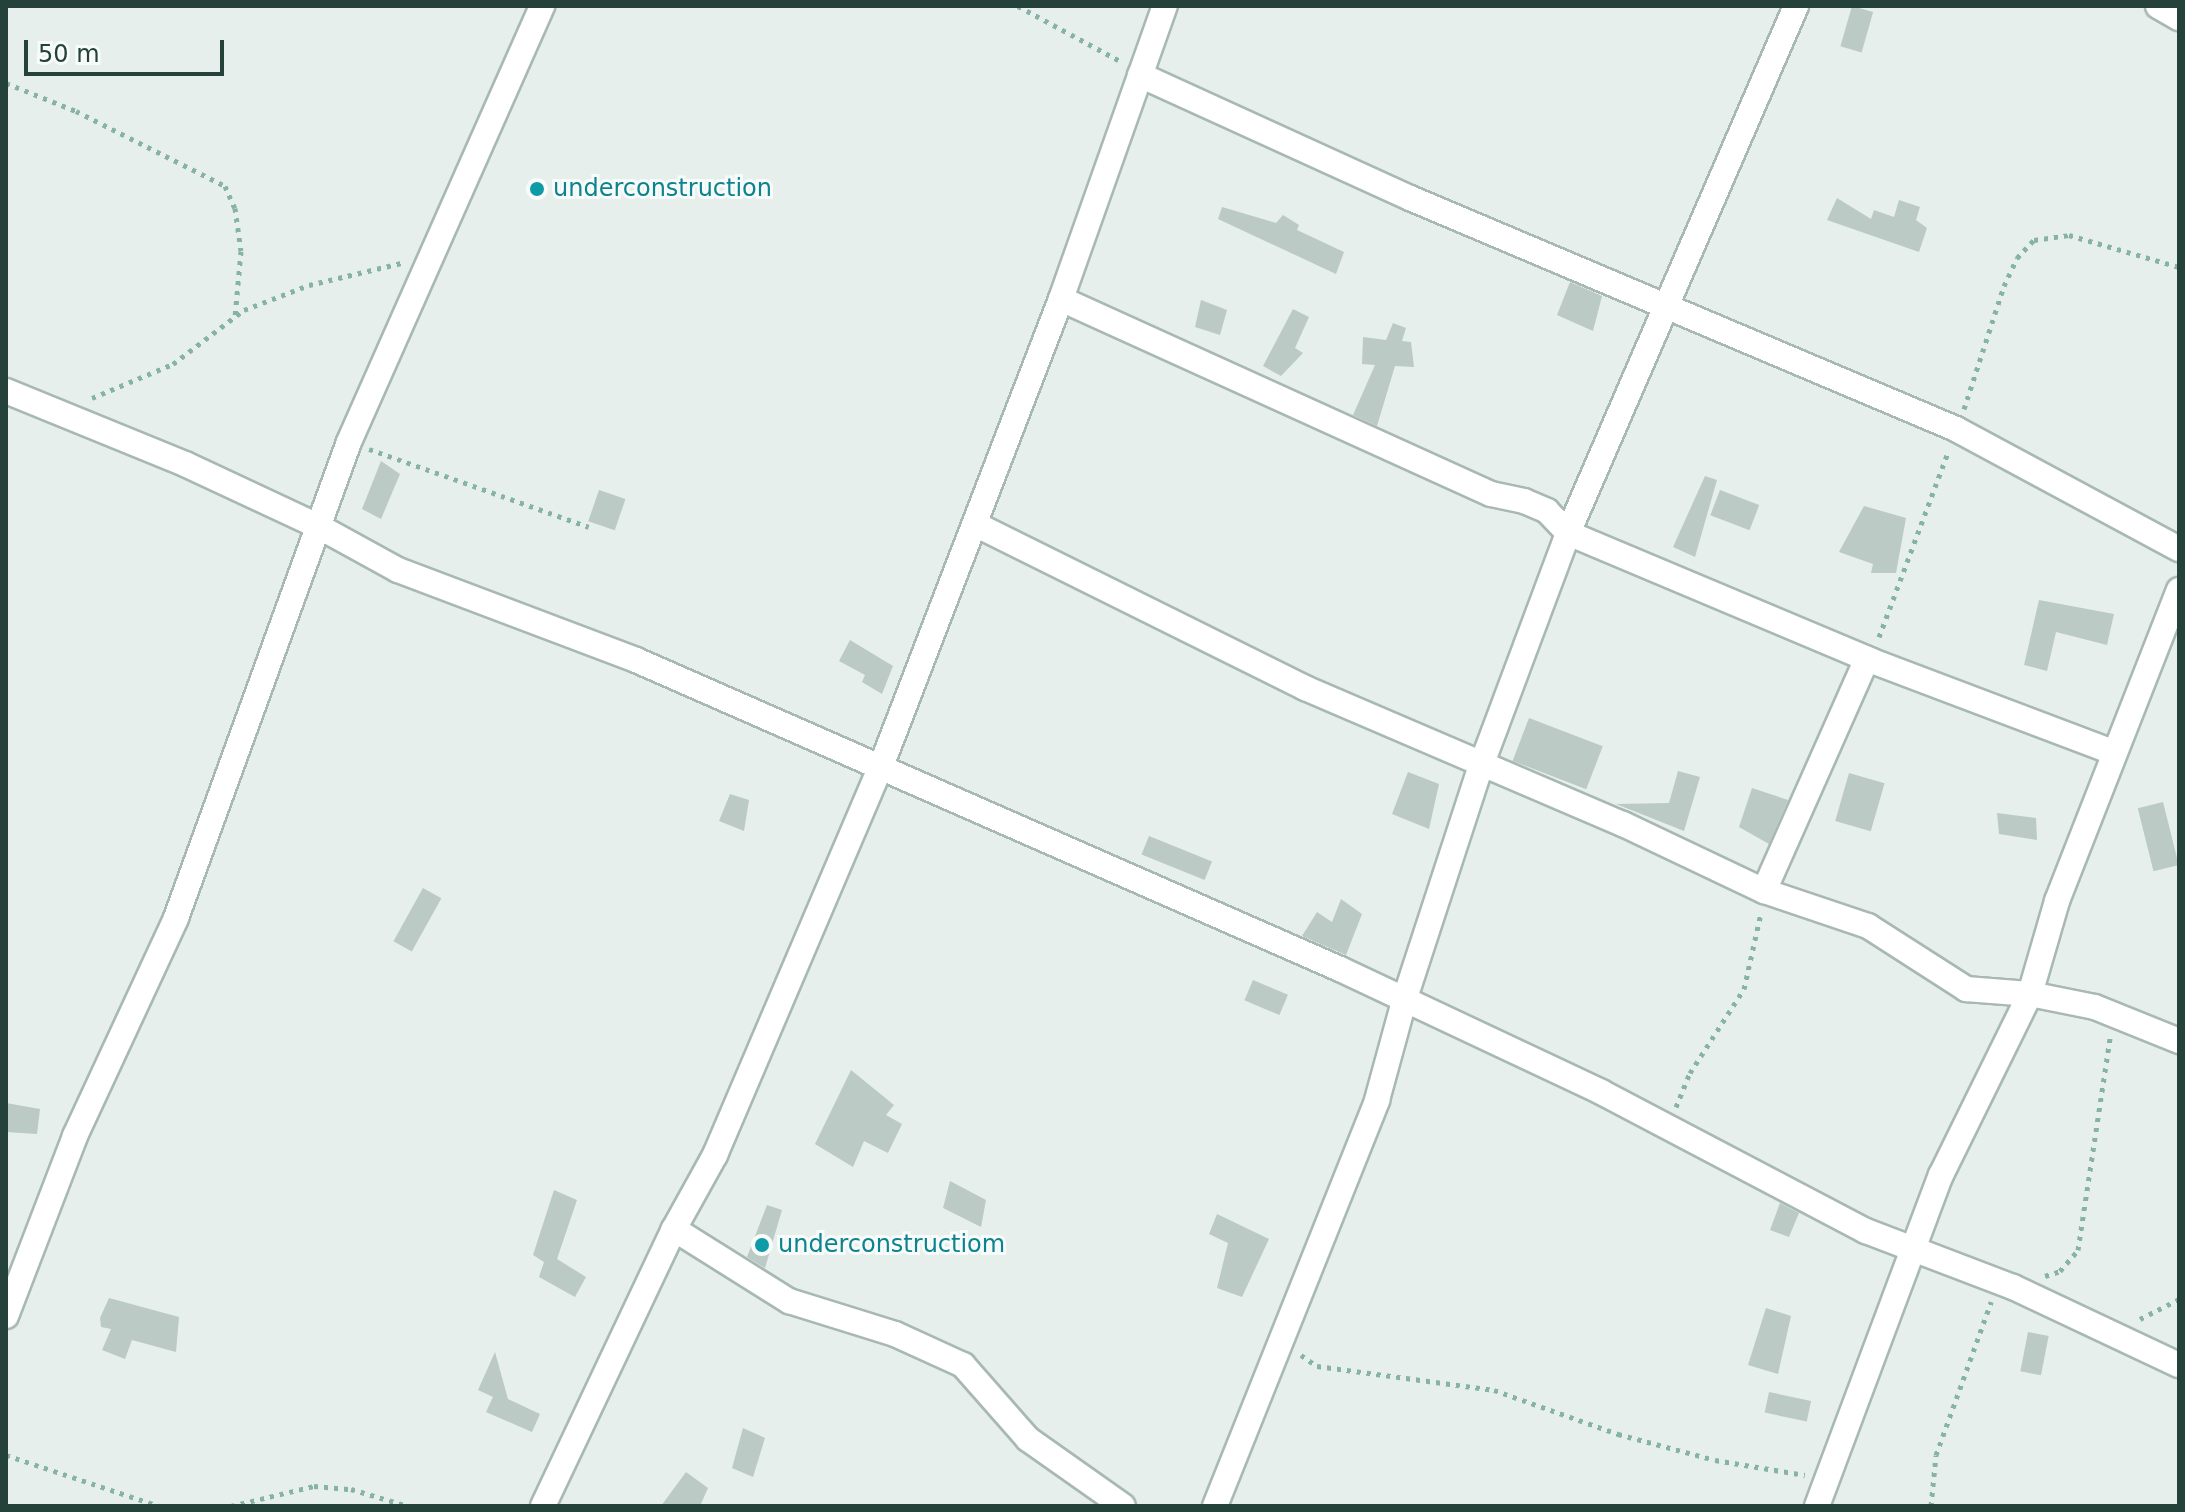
<!DOCTYPE html>
<html>
<head>
<meta charset="utf-8">
<style>
  body { margin:0 }
  #map { position:relative; width:2185px; height:1512px; overflow:hidden; background:#e6efeb; font-family:"DejaVu Sans",sans-serif }
  div>[style] { position:absolute }
  .building>* { inset:0; background:#bbcac4; transform-origin:0 0 }
  .path>* { height:5px; margin-top:-2.5px; transform-origin:0; background:repeating-linear-gradient(90deg,#86b3a5 0 4px,transparent 0 10px) }
  .roads { filter:drop-shadow(2px 0 #a8b8b2) drop-shadow(-2px 0 #a8b8b2) drop-shadow(0 2px #a8b8b2) drop-shadow(0 -2px #a8b8b2) }
  .minor>* { height:24px; margin:-12px; padding:0 12px; transform-origin:12px; border-radius:12px; background:#fff }
  .dots>* { width:22px; height:22px; translate:-50% -50%; box-sizing:border-box; border:4px solid #f7fbf9; border-radius:50% }
  span { translate:-50% -50%; white-space:nowrap; text-align:center; line-height:1.15; -webkit-text-stroke:6px #f7fbf9; paint-order:stroke }
  .culture-label { font-size:24px; color:#0d838f }
  .left { translate:0 -50%; text-align:left }
  .frame { position:absolute; inset:0; border:8px solid #24423a; pointer-events:none }
  .scale { position:absolute; left:24px; top:40px; width:200px; height:36px; box-sizing:border-box; border:4px solid #24423a; border-top:0; padding-left:10px; font-size:24px; line-height:28px; white-space:nowrap; color:#24423a; -webkit-text-stroke:6px #f7fbf9; paint-order:stroke }
</style>
</head>
<body>
<div id="map">
  <div class="building">
    <div style="left:1852px;top:6px;width:22px;height:42px;rotate:16deg"></div>
    <div style="clip-path:polygon(1837px 198px,1871px 219px,1874px 210px,1894px 217px,1899px 200px,1920px 207px,1916px 220px,1927px 228px,1919px 252px,1827px 220px)"></div>
    <div style="clip-path:polygon(1222px 207px,1276px 223px,1283px 215px,1299px 225px,1297px 230px,1344px 252px,1336px 274px,1218px 219px)"></div>
    <div style="clip-path:polygon(1570px 282px,1602px 296px,1593px 331px,1557px 315px)"></div>
    <div style="clip-path:polygon(1201px 300px,1227px 310px,1220px 335px,1195px 327px)"></div>
    <div style="clip-path:polygon(1293px 309px,1309px 317px,1295px 348px,1303px 353px,1281px 376px,1263px 366px)"></div>
    <div style="clip-path:polygon(1393px 323px,1406px 328px,1402px 341px,1411px 342px,1414px 367px,1395px 366px,1377px 426px,1353px 415px,1375px 365px,1362px 364px,1363px 337px,1386px 340px)"></div>
    <div style="clip-path:polygon(381px 461px,400px 474px,381px 519px,362px 509px)"></div>
    <div style="clip-path:polygon(1705px 476px,1717px 480px,1695px 557px,1673px 547px)"></div>
    <div style="left:599px;top:490px;width:28px;height:33px;rotate:19deg"></div>
    <div style="left:1720px;top:490px;width:42px;height:27px;rotate:21deg"></div>
    <div style="clip-path:polygon(1864px 506px,1906px 518px,1896px 573px,1871px 573px,1873px 564px,1839px 552px)"></div>
    <div style="clip-path:polygon(2039px 600px,2114px 614px,2107px 645px,2056px 632px,2047px 671px,2024px 665px)"></div>
    <div style="clip-path:polygon(850px 640px,893px 666px,882px 694px,862px 682px,865px 675px,839px 661px)"></div>
    <div style="left:1529px;top:718px;width:79px;height:46px;rotate:21deg"></div>
    <div style="clip-path:polygon(1678px 771px,1700px 777px,1684px 831px,1616px 804px,1669px 803px)"></div>
    <div style="clip-path:polygon(1408px 772px,1439px 784px,1429px 829px,1392px 814px)"></div>
    <div style="left:1849px;top:773px;width:37px;height:50px;rotate:16deg"></div>
    <div style="clip-path:polygon(1752px 788px,1788px 800px,1769px 844px,1739px 827px)"></div>
    <div style="clip-path:polygon(730px 794px,749px 800px,744px 831px,719px 821px)"></div>
    <div style="left:2163px;top:802px;width:65px;height:26px;rotate:76deg"></div>
    <div style="clip-path:polygon(1997px 813px,2036px 818px,2037px 840px,1999px 834px)"></div>
    <div style="left:1149px;top:836px;width:68px;height:20px;rotate:22deg"></div>
    <div style="left:423px;top:888px;width:21px;height:61px;rotate:29deg"></div>
    <div style="clip-path:polygon(1341px 899px,1362px 914px,1346px 955px,1302px 936px,1317px 912px,1332px 922px)"></div>
    <div style="left:1253px;top:980px;width:38px;height:22px;rotate:23deg"></div>
    <div style="clip-path:polygon(851px 1070px,894px 1105px,886px 1115px,902px 1124px,888px 1153px,864px 1141px,853px 1167px,815px 1144px)"></div>
    <div style="clip-path:polygon(6px 1103px,40px 1109px,37px 1134px,6px 1132px)"></div>
    <div style="clip-path:polygon(950px 1181px,986px 1200px,981px 1227px,943px 1208px)"></div>
    <div style="clip-path:polygon(554px 1190px,577px 1200px,557px 1259px,586px 1277px,575px 1297px,539px 1277px,544px 1262px,533px 1255px)"></div>
    <div style="clip-path:polygon(1780px 1203px,1799px 1213px,1789px 1237px,1770px 1230px)"></div>
    <div style="clip-path:polygon(767px 1205px,782px 1210px,765px 1268px,747px 1257px)"></div>
    <div style="clip-path:polygon(1217px 1214px,1269px 1239px,1242px 1297px,1217px 1288px,1228px 1243px,1209px 1234px)"></div>
    <div style="clip-path:polygon(109px 1298px,179px 1317px,176px 1352px,132px 1340px,125px 1359px,102px 1350px,111px 1329px,101px 1327px,100px 1318px)"></div>
    <div style="clip-path:polygon(1766px 1308px,1791px 1316px,1778px 1374px,1748px 1365px)"></div>
    <div style="left:2028px;top:1332px;width:21px;height:40px;rotate:11deg"></div>
    <div style="clip-path:polygon(495px 1352px,508px 1399px,540px 1414px,532px 1432px,486px 1412px,493px 1397px,478px 1390px)"></div>
    <div style="left:1769px;top:1392px;width:43px;height:21px;rotate:12deg"></div>
    <div style="clip-path:polygon(743px 1428px,765px 1438px,753px 1477px,732px 1468px)"></div>
    <div style="clip-path:polygon(686px 1472px,708px 1488px,700px 1506px,661px 1506px)"></div>
  </div>
  <div class="path">
    <div style="left:1018px;top:6px;width:118px;rotate:28.3deg"></div>
    <div style="left:6px;top:83px;width:75px;rotate:21.8deg"></div>
    <div style="left:76px;top:111px;width:167px;rotate:26.7deg"></div>
    <div style="left:225px;top:186px;width:24px;rotate:66deg"></div>
    <div style="left:235px;top:208px;width:43px;rotate:82.1deg"></div>
    <div style="left:241px;top:251px;width:66px;rotate:95.2deg"></div>
    <div style="left:92px;top:398px;width:88px;rotate:-22.8deg"></div>
    <div style="left:173px;top:364px;width:89px;rotate:-37.3deg"></div>
    <div style="left:244px;top:310px;width:70px;rotate:-21deg"></div>
    <div style="left:309px;top:285px;width:95px;rotate:-13.4deg"></div>
    <div style="left:1964px;top:409px;width:129px;rotate:-72deg"></div>
    <div style="left:2004px;top:286px;width:31px;rotate:-65deg"></div>
    <div style="left:2017px;top:258px;width:25px;rotate:-47deg"></div>
    <div style="left:2034px;top:240px;width:35px;rotate:-8deg"></div>
    <div style="left:2069px;top:235px;width:115px;rotate:16.2deg"></div>
    <div style="left:369px;top:449px;width:233px;rotate:19.5deg"></div>
    <div style="left:1879px;top:637px;width:197px;rotate:-69.5deg"></div>
    <div style="left:1676px;top:1107px;width:37px;rotate:-68deg"></div>
    <div style="left:1690px;top:1073px;width:100px;rotate:-57.3deg"></div>
    <div style="left:1744px;top:989px;width:78px;rotate:-77.4deg"></div>
    <div style="left:2045px;top:1276px;width:16px;rotate:-18deg"></div>
    <div style="left:2060px;top:1271px;width:28px;rotate:-49deg"></div>
    <div style="left:2078px;top:1250px;width:214px;rotate:-81.4deg"></div>
    <div style="left:2140px;top:1319px;width:44px;rotate:-27.1deg"></div>
    <div style="left:1301px;top:1355px;width:19px;rotate:35deg"></div>
    <div style="left:1317px;top:1366px;width:179px;rotate:7.7deg"></div>
    <div style="left:1494px;top:1390px;width:132px;rotate:19.5deg"></div>
    <div style="left:1618px;top:1434px;width:100px;rotate:15deg"></div>
    <div style="left:1715px;top:1460px;width:91px;rotate:9.5deg"></div>
    <div style="left:6px;top:1455px;width:161px;rotate:18.4deg"></div>
    <div style="left:231px;top:1506px;width:85px;rotate:-13.5deg"></div>
    <div style="left:314px;top:1486px;width:37px;rotate:5deg"></div>
    <div style="left:351px;top:1489px;width:59px;rotate:16.6deg"></div>
    <div style="left:1931px;top:1506px;width:51px;rotate:-84.4deg"></div>
    <div style="left:1936px;top:1455px;width:163px;rotate:-70.2deg"></div>
  </div>
  <div class="roads">
    <div class="minor">
      <div style="left:2158px;top:6px;width:24px;rotate:30deg"></div>
      <div style="left:1140px;top:75px;width:297px;rotate:24.5deg"></div>
      <div style="left:1410px;top:198px;width:593px;rotate:22.93deg"></div>
      <div style="left:1956px;top:429px;width:253px;rotate:28.3deg"></div>
      <div style="left:1061px;top:299px;width:472px;rotate:24.4deg"></div>
      <div style="left:1491px;top:494px;width:34px;rotate:12deg"></div>
      <div style="left:1524px;top:501px;width:25px;rotate:23deg"></div>
      <div style="left:1547px;top:511px;width:30px;rotate:46deg"></div>
      <div style="left:1568px;top:533px;width:330px;rotate:22.8deg"></div>
      <div style="left:1872px;top:661px;width:258px;rotate:20.7deg"></div>
      <div style="left:6px;top:391px;width:193px;rotate:22.2deg"></div>
      <div style="left:185px;top:464px;width:145px;rotate:25deg"></div>
      <div style="left:316px;top:525px;width:94px;rotate:28.8deg"></div>
      <div style="left:398px;top:570px;width:254px;rotate:20.7deg"></div>
      <div style="left:636px;top:660px;width:769px;rotate:23.7deg"></div>
      <div style="left:1340px;top:969px;width:289px;rotate:25.2deg"></div>
      <div style="left:1601px;top:1092px;width:299px;rotate:27.7deg"></div>
      <div style="left:1866px;top:1231px;width:157px;rotate:20.9deg"></div>
      <div style="left:2013px;top:1287px;width:183px;rotate:25.2deg"></div>
      <div style="left:975px;top:524px;width:369px;rotate:26.4deg"></div>
      <div style="left:1305px;top:688px;width:346px;rotate:23.2deg"></div>
      <div style="left:1623px;top:824px;width:156px;rotate:25.4deg"></div>
      <div style="left:1764px;top:891px;width:110px;rotate:18.6deg"></div>
      <div style="left:1868px;top:926px;width:117px;rotate:32.7deg"></div>
      <div style="left:1966px;top:989px;width:64px;rotate:4.5deg"></div>
      <div style="left:2030px;top:994px;width:66px;rotate:11.3deg"></div>
      <div style="left:2095px;top:1007px;width:91px;rotate:22deg"></div>
      <div style="left:1764px;top:891px;width:254px;rotate:-66.1deg"></div>
      <div style="left:674px;top:1229px;width:136px;rotate:32.1deg"></div>
      <div style="left:789px;top:1301px;width:111px;rotate:17.3deg"></div>
      <div style="left:895px;top:1334px;width:75px;rotate:24.5deg"></div>
      <div style="left:963px;top:1365px;width:98px;rotate:48.7deg"></div>
      <div style="left:1028px;top:1439px;width:116px;rotate:35.2deg"></div>
      <div style="left:6px;top:1316px;width:193px;rotate:-69deg"></div>
      <div style="left:75px;top:1136px;width:240px;rotate:-65.1deg"></div>
      <div style="left:176px;top:918px;width:506px;rotate:-70.03deg"></div>
      <div style="left:349px;top:442px;width:477px;rotate:-66.1deg"></div>
      <div style="left:543px;top:1506px;width:306px;rotate:-64.7deg"></div>
      <div style="left:674px;top:1229px;width:85px;rotate:-61deg"></div>
      <div style="left:715px;top:1155px;width:420px;rotate:-66.9deg"></div>
      <div style="left:880px;top:769px;width:504px;rotate:-68.94deg"></div>
      <div style="left:1061px;top:299px;width:311px;rotate:-70.5deg"></div>
      <div style="left:1215px;top:1506px;width:437px;rotate:-68.2deg"></div>
      <div style="left:1377px;top:1100px;width:103px;rotate:-74.7deg"></div>
      <div style="left:1404px;top:1001px;width:247px;rotate:-71.9deg"></div>
      <div style="left:1481px;top:766px;width:249px;rotate:-69.5deg"></div>
      <div style="left:1568px;top:533px;width:574px;rotate:-66.6deg"></div>
      <div style="left:1817px;top:1506px;width:353px;rotate:-69.5deg"></div>
      <div style="left:1941px;top:1175px;width:202px;rotate:-63.8deg"></div>
      <div style="left:2030px;top:994px;width:97px;rotate:-73.8deg"></div>
      <div style="left:2057px;top:901px;width:334px;rotate:-68.6deg"></div>
    </div>
  </div>
  <div class="dots">
    <div style="left:537px;top:189px;background:#0f9aa8"></div>
    <div style="left:762px;top:1245px;background:#0f9aa8"></div>
  </div>
  <div class="culture-label">
    <span class="left" style="left:553px;top:189px">underconstruction</span>
    <span class="left" style="left:778px;top:1245px">underconstructiom</span>
  </div>
  <div class="frame"></div>
  <div class="scale">50 m</div>
</div>
</body>
</html>
